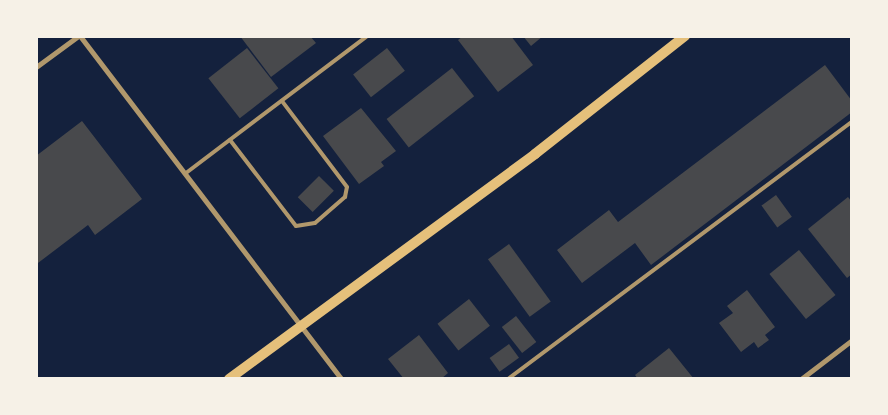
<!DOCTYPE html>
<html>
<head>
<meta charset="utf-8">
<style>
  body { margin:0 }
  #map { position:relative; width:888px; height:415px; overflow:hidden; background:#14213d; font-family:Signika,sans-serif }
  div>[style] { position:absolute }
  .building>* { inset:0; background:#48494c; transform-origin:0 0 }
  .service>* { height:4px; margin:-2px; padding:0 2px; transform-origin:2px; border-radius:2px; background:#b1986c }
  .minor>* { height:5px; margin:-2.5px; padding:0 2.5px; transform-origin:2.5px; border-radius:2.5px; background:#b1986c }
  .secondary>* { height:10px; margin:-5px; padding:0 5px; transform-origin:5px; border-radius:5px; background:#e5c07b }
  span { translate:-50% -50%; white-space:nowrap; text-align:center; line-height:1.15; -webkit-text-stroke:5px #f6f1e7; paint-order:stroke }
  .frame { position:absolute; inset:0; border:38px solid #f6f1e7; pointer-events:none }
</style>
</head>
<body>
<div id="map">
  <div class="building">
    <div style="clip-path:polygon(240px 36px,310px 36px,316px 43px,271px 77px)"></div>
    <div style="clip-path:polygon(463px 36px,511px 36px,533px 65px,498px 92px,458px 40px)"></div>
    <div style="clip-path:polygon(523px 36px,543px 36px,531px 46px)"></div>
    <div style="left:247px;top:48px;width:51px;height:49px;rotate:52deg"></div>
    <div style="left:387px;top:48px;width:29px;height:43px;rotate:52deg"></div>
    <div style="clip-path:polygon(825px 65px,852px 101px,852px 112px,651px 265px,635px 243px,582px 283px,557px 250px,609px 210px,618px 222px)"></div>
    <div style="left:452px;top:68px;width:36px;height:83px;rotate:52deg"></div>
    <div style="clip-path:polygon(361px 108px,396px 151px,381px 162px,384px 166px,359px 184px,323px 136px)"></div>
    <div style="clip-path:polygon(82px 121px,142px 199px,95px 235px,88px 225px,38px 263px,36px 156px)"></div>
    <div style="left:319px;top:176px;width:21px;height:30px;rotate:45deg"></div>
    <div style="left:776px;top:195px;width:27px;height:18px;rotate:54deg"></div>
    <div style="clip-path:polygon(848px 197px,852px 202px,852px 274px,847px 278px,808px 229px)"></div>
    <div style="left:509px;top:244px;width:71px;height:26px;rotate:54deg"></div>
    <div style="left:799px;top:250px;width:58px;height:38px;rotate:51deg"></div>
    <div style="clip-path:polygon(747px 290px,775px 327px,765px 335px,769px 340px,758px 348px,754px 342px,741px 352px,719px 323px,733px 313px,727px 306px)"></div>
    <div style="left:469px;top:299px;width:34px;height:40px;rotate:52deg"></div>
    <div style="left:516px;top:316px;width:33px;height:18px;rotate:52deg"></div>
    <div style="clip-path:polygon(419px 335px,448px 373px,441px 379px,404px 379px,388px 359px)"></div>
    <div style="left:509px;top:344px;width:17px;height:24px;rotate:54deg"></div>
    <div style="clip-path:polygon(669px 348px,694px 379px,638px 379px,635px 375px)"></div>
  </div>
  <div class="service">
    <div style="left:230px;top:140px;width:108px;rotate:52.5deg"></div>
    <div style="left:296px;top:226px;width:19px;rotate:-9deg"></div>
    <div style="left:315px;top:223px;width:40px;rotate:-41deg"></div>
    <div style="left:345px;top:197px;width:10px;rotate:-79deg"></div>
    <div style="left:347px;top:187px;width:108px;rotate:-127.1deg"></div>
    <div style="left:186px;top:173px;width:227px;rotate:-37.1deg"></div>
    <div style="left:508px;top:379px;width:429px;rotate:-36.8deg"></div>
  </div>
  <div class="minor">
    <div style="left:80px;top:36px;width:431px;rotate:52.7deg"></div>
    <div style="left:36px;top:67px;width:52px;rotate:-36.4deg"></div>
    <div style="left:801px;top:379px;width:64px;rotate:-37.4deg"></div>
  </div>
  <div class="secondary">
    <div style="left:229px;top:379px;width:380px;rotate:-36.3deg"></div>
    <div style="left:535px;top:154px;width:191px;rotate:-38.2deg"></div>
  </div>
  <div class="frame"></div>
</div>
</body>
</html>
